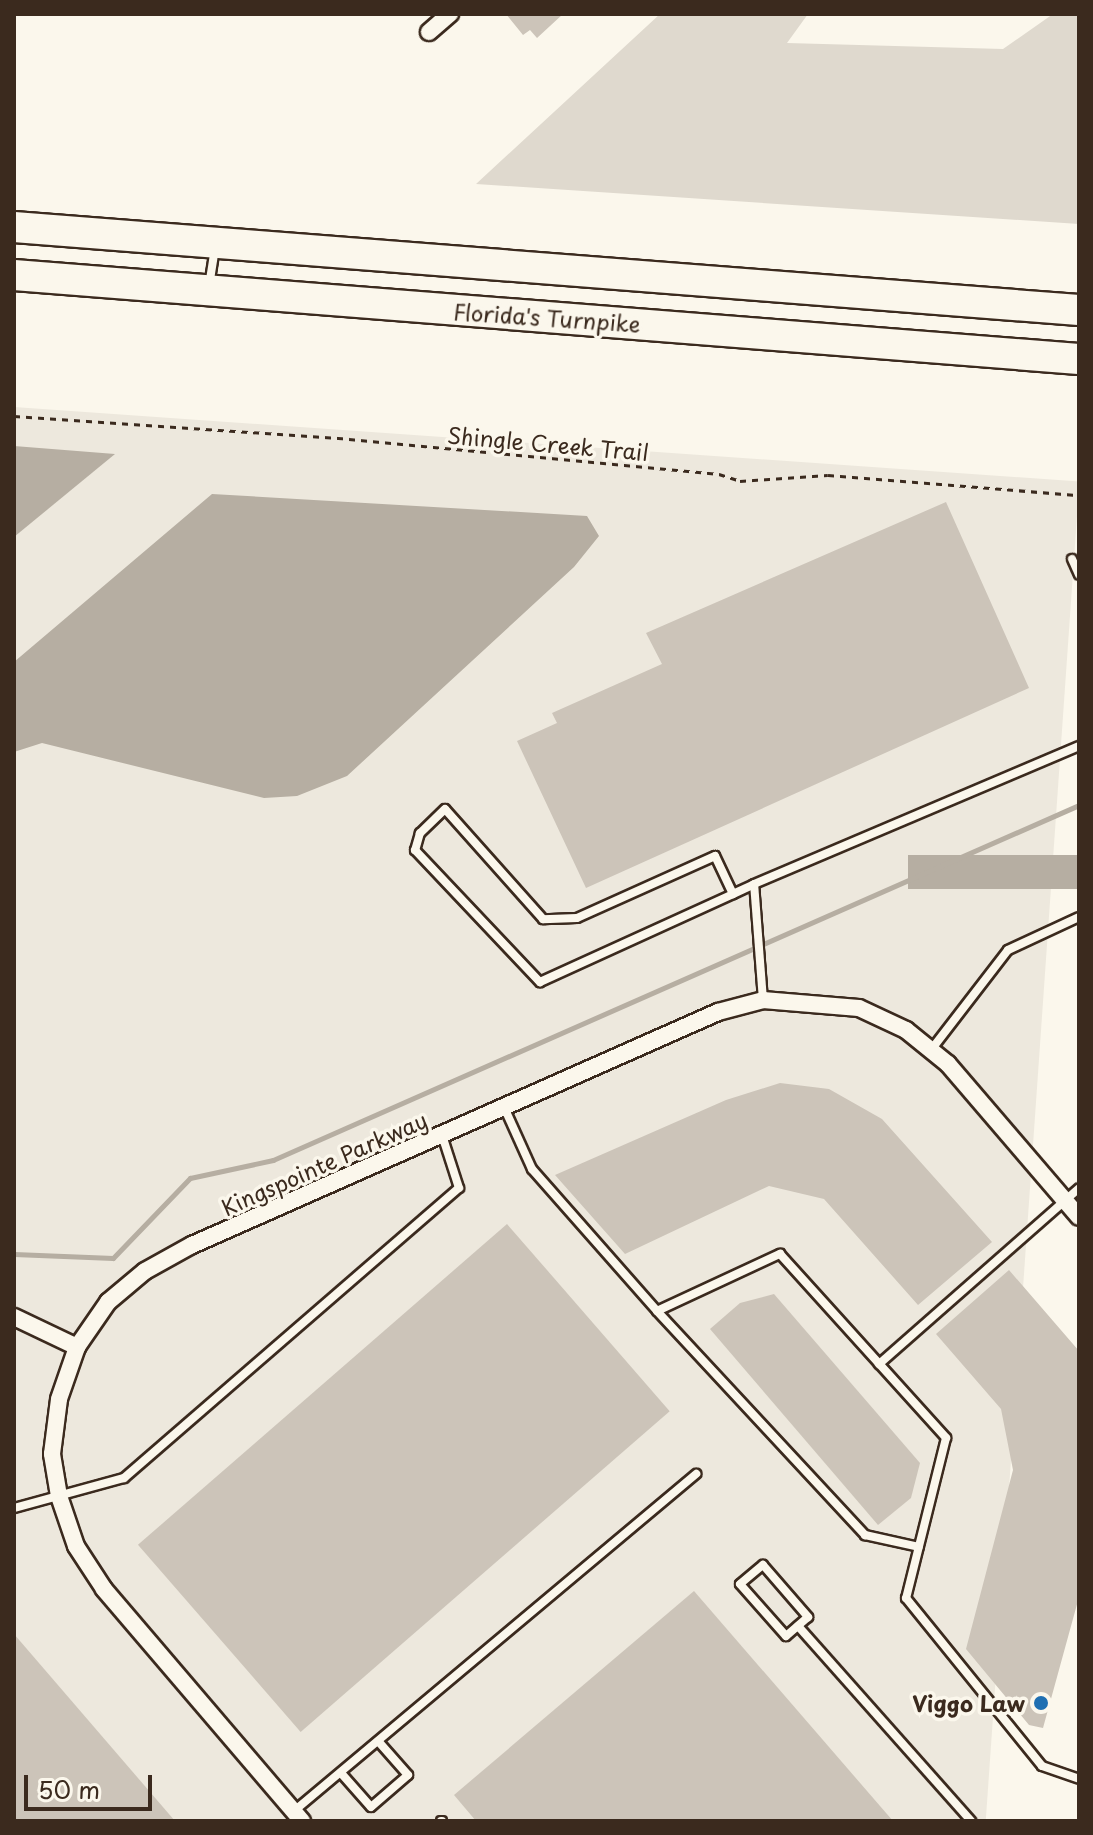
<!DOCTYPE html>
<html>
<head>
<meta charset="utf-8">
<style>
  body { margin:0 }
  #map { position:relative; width:1093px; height:1835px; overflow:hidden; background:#fbf7ec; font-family:"Playpen Sans",sans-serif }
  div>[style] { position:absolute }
  .built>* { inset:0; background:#ede8dd; transform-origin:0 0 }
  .green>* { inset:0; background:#dfd9ce }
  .water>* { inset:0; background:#b6aea2; transform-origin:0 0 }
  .stream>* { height:5px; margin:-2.5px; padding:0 2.5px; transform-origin:2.5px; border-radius:2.5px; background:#b6aea2 }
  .building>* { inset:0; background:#ccc4b9; transform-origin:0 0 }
  .path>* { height:3px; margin-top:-1.5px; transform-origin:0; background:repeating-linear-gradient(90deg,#3b2a1e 0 6px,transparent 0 12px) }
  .roads { filter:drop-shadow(2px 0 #3b2a1e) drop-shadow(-2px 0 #3b2a1e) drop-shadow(0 2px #3b2a1e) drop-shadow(0 -2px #3b2a1e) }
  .service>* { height:8px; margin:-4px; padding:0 4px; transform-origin:4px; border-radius:4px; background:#fbf7ec }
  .minor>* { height:16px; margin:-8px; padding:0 8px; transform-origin:8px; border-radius:8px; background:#fbf7ec }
  .motorway>* { height:30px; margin:-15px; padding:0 15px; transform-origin:15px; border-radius:15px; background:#fbf7ec }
  .dots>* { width:22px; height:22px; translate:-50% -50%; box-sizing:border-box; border:4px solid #fbf7ec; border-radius:50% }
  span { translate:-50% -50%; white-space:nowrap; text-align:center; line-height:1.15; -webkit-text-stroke:7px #fbf7ec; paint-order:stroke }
  .street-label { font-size:22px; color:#3b2a1e }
  .poi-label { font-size:22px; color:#3b2a1e; font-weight:700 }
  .right { translate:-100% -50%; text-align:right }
  .frame { position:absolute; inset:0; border:16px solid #3b2a1e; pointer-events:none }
  .scale { position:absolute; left:24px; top:1775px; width:128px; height:36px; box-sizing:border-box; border:4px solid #3b2a1e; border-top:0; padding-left:10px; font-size:24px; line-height:28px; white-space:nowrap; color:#3b2a1e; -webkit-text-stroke:6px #fbf7ec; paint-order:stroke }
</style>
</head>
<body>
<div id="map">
  <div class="built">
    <div style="left:14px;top:407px;width:1068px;height:1414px;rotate:4deg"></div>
  </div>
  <div class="green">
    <div style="clip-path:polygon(660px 14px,808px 14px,787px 43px,1003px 49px,1053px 14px,1079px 14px,1079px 224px,476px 184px)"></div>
  </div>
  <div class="water">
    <div style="clip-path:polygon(14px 446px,115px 454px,14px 537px)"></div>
    <div style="clip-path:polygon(212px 494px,587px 516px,599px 536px,574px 567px,347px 776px,297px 796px,264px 798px,42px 743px,14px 752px,14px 662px)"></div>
    <div style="left:1079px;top:855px;width:34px;height:171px;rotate:90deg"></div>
  </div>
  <div class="stream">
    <div style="left:14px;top:1254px;width:99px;rotate:2.3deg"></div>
    <div style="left:113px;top:1258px;width:111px;rotate:-46.1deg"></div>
    <div style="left:190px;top:1178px;width:85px;rotate:-12.2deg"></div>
    <div style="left:273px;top:1160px;width:881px;rotate:-23.77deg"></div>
  </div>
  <div class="building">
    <div style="clip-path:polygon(506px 14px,563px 14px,537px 38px,530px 30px,523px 35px)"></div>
    <div style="clip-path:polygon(946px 502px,1029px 688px,586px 888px,517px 741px,557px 723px,552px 713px,662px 664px,646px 633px)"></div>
    <div style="clip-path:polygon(780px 1083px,829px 1089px,882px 1119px,992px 1242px,918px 1305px,824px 1199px,769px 1186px,625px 1254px,555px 1175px,726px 1100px)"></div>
    <div style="left:507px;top:1224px;width:248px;height:489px;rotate:49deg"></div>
    <div style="clip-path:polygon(1009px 1270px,1079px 1351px,1079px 1597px,1043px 1728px,1029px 1725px,966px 1649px,1013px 1470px,1001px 1409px,936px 1334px)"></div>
    <div style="clip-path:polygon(774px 1294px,920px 1463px,911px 1498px,878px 1525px,710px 1329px,740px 1303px)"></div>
    <div style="clip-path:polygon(694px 1591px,893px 1821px,476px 1821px,454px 1795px)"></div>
    <div style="clip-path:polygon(14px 1634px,175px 1821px,14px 1821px)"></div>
  </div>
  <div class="path">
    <div style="left:14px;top:416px;width:336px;rotate:3.9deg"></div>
    <div style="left:349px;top:439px;width:372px;rotate:5.4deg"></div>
    <div style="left:719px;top:474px;width:22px;rotate:18deg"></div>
    <div style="left:740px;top:481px;width:88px;rotate:-3.9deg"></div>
    <div style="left:828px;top:475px;width:252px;rotate:4.6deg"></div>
  </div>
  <div class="roads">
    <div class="service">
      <div style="left:209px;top:286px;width:38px;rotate:-81deg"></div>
      <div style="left:1072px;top:559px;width:17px;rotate:66deg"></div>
      <div style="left:733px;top:894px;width:42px;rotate:-115.3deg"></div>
      <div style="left:715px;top:856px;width:151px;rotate:155.8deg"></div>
      <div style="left:577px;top:918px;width:34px;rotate:178deg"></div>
      <div style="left:543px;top:919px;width:147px;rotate:-131.7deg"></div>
      <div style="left:445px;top:809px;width:35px;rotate:136deg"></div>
      <div style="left:420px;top:833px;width:18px;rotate:106deg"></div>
      <div style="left:415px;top:850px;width:182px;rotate:46.6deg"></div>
      <div style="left:540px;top:982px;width:212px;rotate:-24.5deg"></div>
      <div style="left:733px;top:894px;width:23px;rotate:-25deg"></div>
      <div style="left:763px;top:1000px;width:116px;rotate:-94.4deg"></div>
      <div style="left:754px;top:884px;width:353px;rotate:-23deg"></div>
      <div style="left:931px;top:1050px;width:126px;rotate:-52.4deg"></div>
      <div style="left:1008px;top:950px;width:78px;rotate:-24.9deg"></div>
      <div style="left:504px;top:1107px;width:68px;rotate:65.7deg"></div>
      <div style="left:532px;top:1169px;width:189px;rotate:48.6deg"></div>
      <div style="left:657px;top:1311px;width:136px;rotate:-24.9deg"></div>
      <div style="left:780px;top:1254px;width:248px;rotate:47.9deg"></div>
      <div style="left:946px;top:1438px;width:165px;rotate:104deg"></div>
      <div style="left:906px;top:1598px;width:216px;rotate:51deg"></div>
      <div style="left:1042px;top:1766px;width:39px;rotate:19deg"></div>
      <div style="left:657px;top:1311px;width:306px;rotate:47.1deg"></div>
      <div style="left:865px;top:1535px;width:55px;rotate:12.5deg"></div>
      <div style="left:879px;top:1364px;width:266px;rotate:-41.3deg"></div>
      <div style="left:14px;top:1508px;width:114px;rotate:-15.3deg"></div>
      <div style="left:124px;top:1478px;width:443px;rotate:-40.9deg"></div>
      <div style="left:459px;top:1188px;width:56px;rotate:-107.8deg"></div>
      <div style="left:763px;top:1565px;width:69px;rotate:49.1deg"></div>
      <div style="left:808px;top:1617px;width:29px;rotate:139deg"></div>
      <div style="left:786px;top:1636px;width:69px;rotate:-131.5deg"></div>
      <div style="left:740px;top:1584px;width:30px;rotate:-40deg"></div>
      <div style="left:798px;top:1626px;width:261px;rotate:48.4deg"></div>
      <div style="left:341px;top:1773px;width:45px;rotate:48.6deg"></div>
      <div style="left:371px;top:1807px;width:49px;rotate:-40.9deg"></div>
      <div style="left:408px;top:1775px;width:45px;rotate:-131.4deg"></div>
      <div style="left:294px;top:1811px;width:525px;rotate:-39.97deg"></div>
      <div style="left:441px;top:1821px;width:1px"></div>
    </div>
    <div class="minor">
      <div style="left:429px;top:32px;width:28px;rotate:-41deg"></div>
      <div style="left:14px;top:1317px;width:70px;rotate:25.5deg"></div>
      <div style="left:302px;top:1821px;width:305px;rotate:-130.5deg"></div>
      <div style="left:104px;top:1589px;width:51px;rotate:-123.1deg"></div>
      <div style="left:76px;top:1546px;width:53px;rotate:-108.8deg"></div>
      <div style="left:59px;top:1496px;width:43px;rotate:-99.5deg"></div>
      <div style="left:52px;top:1454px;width:55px;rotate:-82.7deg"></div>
      <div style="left:59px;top:1399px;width:55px;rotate:-70.9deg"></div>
      <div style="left:77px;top:1347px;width:55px;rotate:-55.4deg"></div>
      <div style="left:108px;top:1302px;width:48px;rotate:-40deg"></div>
      <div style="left:145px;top:1271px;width:54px;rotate:-29deg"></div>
      <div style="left:192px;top:1245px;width:575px;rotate:-23.89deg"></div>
      <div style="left:718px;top:1012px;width:47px;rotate:-14.9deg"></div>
      <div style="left:763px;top:1000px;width:96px;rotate:4.8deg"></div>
      <div style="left:859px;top:1008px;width:52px;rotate:25.1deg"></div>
      <div style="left:906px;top:1030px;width:54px;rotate:39deg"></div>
      <div style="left:948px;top:1064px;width:201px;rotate:49.4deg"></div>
    </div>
    <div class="motorway">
      <div style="left:14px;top:227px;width:1068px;rotate:4.46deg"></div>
      <div style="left:14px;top:275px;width:1068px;rotate:4.51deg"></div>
    </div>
  </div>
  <div class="dots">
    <div style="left:1041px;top:1703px;background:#1f6fb2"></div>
  </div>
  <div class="street-label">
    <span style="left:547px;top:317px;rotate:4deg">Florida's Turnpike</span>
    <span style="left:548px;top:443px;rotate:5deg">Shingle Creek Trail</span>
    <span style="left:324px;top:1163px;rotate:-24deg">Kingspointe Parkway</span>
  </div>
  <div class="poi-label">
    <span class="right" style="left:1025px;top:1703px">Viggo Law</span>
  </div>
  <div class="frame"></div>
  <div class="scale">50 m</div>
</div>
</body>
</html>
